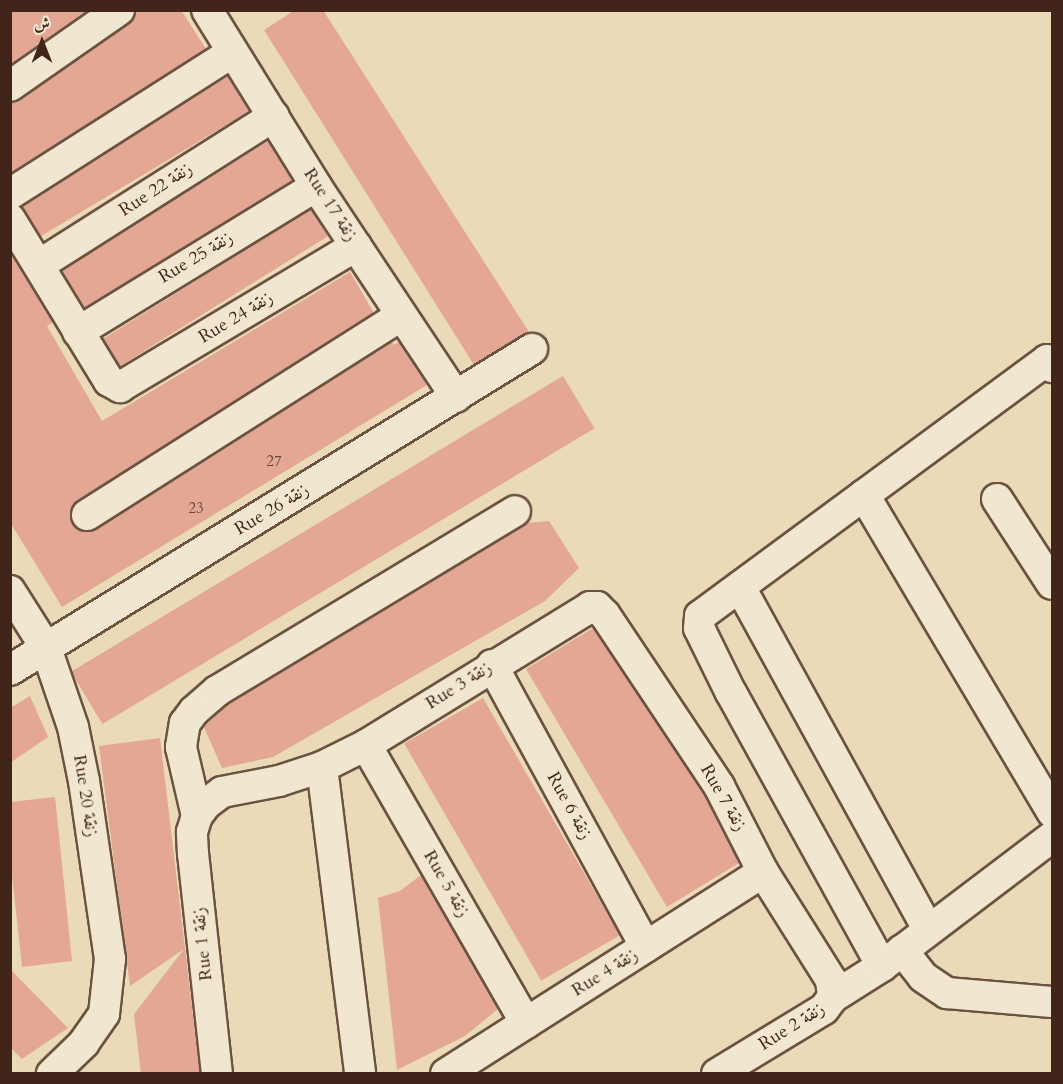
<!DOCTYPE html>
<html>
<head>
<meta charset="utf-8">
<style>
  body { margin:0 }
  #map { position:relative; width:1063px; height:1084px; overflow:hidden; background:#eadab7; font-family:Cardo,Amiri,serif }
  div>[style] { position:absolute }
  .building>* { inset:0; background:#e3a793; transform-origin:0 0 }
  .roads { filter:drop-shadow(2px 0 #6b5241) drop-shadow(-2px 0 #6b5241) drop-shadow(0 2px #6b5241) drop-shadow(0 -2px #6b5241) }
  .street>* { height:30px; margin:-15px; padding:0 15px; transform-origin:15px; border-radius:15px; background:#f1e7d0 }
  span { translate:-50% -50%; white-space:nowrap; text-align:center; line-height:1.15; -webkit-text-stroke:6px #f1e7d0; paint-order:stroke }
  .number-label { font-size:15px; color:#6a4538 }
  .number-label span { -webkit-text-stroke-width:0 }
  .street-label { font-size:18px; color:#41241a }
  .frame { position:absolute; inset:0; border:12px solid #41241a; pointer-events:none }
  .north { position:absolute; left:12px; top:12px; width:60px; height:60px; -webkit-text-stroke:4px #f1e7d0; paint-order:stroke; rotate:0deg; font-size:16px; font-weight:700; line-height:24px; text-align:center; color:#41241a }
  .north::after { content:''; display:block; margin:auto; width:21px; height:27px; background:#41241a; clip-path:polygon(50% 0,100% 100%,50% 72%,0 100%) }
</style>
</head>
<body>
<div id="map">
  <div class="building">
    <div style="clip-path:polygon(10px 10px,88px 10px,10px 65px)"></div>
    <div style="clip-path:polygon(136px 10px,181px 10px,206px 49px,10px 173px,10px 103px,20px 100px,129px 24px)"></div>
    <div style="clip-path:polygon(295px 10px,323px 10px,529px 332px,474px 365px,264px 30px)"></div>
    <div style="left:228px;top:76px;width:41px;height:244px;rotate:59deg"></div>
    <div style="left:268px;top:141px;width:46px;height:244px;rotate:58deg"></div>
    <div style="left:311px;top:209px;width:32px;height:245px;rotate:58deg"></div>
    <div style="clip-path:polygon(10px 253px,53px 322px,47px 326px,102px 421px,350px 272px,374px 313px,78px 500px,72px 508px,70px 516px,73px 525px,80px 530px,88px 532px,96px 530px,392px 342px,394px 345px,399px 342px,427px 385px,62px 607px,10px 522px)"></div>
    <div style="left:563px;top:376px;width:61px;height:574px;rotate:59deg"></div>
    <div style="clip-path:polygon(549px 521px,579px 568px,545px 601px,273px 757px,222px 768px,204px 727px,227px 705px,526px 523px)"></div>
    <div style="clip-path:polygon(593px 628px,704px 795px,739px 863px,667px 907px,526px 669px)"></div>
    <div style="clip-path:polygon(30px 696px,48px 737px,10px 763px,10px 708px)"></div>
    <div style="left:483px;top:698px;width:274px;height:91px;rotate:60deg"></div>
    <div style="clip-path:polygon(160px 738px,194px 1024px,200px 1074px,141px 1074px,134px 1014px,184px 949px,130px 986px,99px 746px)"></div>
    <div style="clip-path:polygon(55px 797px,72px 961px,22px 967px,10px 857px,10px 802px)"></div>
    <div style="clip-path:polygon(421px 875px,498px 1009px,465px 1036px,397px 1070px,378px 898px,400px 891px)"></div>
    <div style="clip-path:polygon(10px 969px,68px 1028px,22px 1059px,10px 1047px)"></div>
  </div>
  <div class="roads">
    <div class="street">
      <div style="left:207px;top:10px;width:207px;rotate:58.2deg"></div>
      <div style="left:316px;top:186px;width:253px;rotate:56.4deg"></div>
      <div style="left:10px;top:86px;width:133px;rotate:-34.9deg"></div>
      <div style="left:10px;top:194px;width:264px;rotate:-32.5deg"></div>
      <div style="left:10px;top:219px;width:190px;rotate:58.6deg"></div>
      <div style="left:109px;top:381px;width:13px;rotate:29deg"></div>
      <div style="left:120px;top:387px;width:275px;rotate:-30.9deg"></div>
      <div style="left:39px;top:265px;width:278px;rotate:-32.4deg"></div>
      <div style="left:78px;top:332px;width:279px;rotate:-31.5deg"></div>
      <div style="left:864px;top:495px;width:369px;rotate:59.3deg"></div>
      <div style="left:997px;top:499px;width:101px;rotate:57.1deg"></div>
      <div style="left:87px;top:515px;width:372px;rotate:-32.4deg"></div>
      <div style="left:740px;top:587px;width:390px;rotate:61.2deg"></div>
      <div style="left:10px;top:591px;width:67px;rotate:57.7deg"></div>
      <div style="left:46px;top:648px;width:83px;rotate:71.1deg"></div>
      <div style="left:73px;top:727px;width:55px;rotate:78.5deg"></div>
      <div style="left:84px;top:781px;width:180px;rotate:81.7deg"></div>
      <div style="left:110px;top:959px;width:55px;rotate:96.2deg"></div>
      <div style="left:104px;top:1014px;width:35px;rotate:125deg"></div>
      <div style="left:84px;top:1043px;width:45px;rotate:135.9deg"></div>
      <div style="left:492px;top:665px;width:321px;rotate:61.4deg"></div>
      <div style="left:10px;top:670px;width:613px;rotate:-31.59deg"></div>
      <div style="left:366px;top:745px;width:321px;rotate:60.1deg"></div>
      <div style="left:322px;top:767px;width:309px;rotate:82.9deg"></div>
      <div style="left:197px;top:816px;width:71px;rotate:-103.1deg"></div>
      <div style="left:181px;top:747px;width:24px;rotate:-81deg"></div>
      <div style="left:185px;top:723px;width:15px;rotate:-53deg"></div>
      <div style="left:194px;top:711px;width:30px;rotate:-41deg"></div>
      <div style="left:217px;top:691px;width:348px;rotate:-31.1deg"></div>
      <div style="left:902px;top:950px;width:34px;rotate:52deg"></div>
      <div style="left:923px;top:977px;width:29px;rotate:34deg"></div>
      <div style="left:947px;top:993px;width:105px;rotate:4.9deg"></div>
      <div style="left:882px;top:966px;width:312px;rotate:-118.9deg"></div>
      <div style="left:731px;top:693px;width:72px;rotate:-116.2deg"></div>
      <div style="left:699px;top:628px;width:12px;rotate:-85deg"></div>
      <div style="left:700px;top:616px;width:431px;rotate:-36.4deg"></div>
      <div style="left:1047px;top:360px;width:9px;rotate:54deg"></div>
      <div style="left:217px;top:1074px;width:221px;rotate:-96.2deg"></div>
      <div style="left:193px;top:854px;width:22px;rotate:-93deg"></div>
      <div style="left:192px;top:832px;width:17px;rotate:-73deg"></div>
      <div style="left:197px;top:816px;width:15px;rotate:-53deg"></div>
      <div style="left:206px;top:804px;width:20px;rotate:-37deg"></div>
      <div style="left:222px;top:792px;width:58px;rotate:-10.9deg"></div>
      <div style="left:279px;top:781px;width:45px;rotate:-18deg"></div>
      <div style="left:322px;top:767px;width:49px;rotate:-26.6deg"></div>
      <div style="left:366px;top:745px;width:263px;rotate:-31.6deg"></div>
      <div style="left:590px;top:607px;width:7px"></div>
      <div style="left:597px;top:607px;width:11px;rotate:45deg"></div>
      <div style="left:605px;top:615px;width:206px;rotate:56.3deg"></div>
      <div style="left:719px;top:786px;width:97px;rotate:62.9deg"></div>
      <div style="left:763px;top:872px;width:128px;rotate:57.8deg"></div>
      <div style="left:831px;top:980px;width:17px;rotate:83deg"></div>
      <div style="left:446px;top:1074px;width:376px;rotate:-32.5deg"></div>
      <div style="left:717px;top:1074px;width:125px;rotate:-31.3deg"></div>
      <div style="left:824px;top:1009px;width:15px;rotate:-53deg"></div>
      <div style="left:833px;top:997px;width:58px;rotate:-32.3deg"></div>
      <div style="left:882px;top:966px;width:213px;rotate:-37.2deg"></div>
    </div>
  </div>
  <div class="number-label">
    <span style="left:274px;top:462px">27</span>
    <span style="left:196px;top:509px">23</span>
  </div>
  <div class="street-label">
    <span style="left:156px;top:190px;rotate:-33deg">Rue 22 زنقة</span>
    <span style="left:330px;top:205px;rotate:57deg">Rue 17 زنقة</span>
    <span style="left:196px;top:258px;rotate:-31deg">Rue 25 زنقة</span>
    <span style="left:236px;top:318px;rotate:-31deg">Rue 24 زنقة</span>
    <span style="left:272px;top:510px;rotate:-31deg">Rue 26 زنقة</span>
    <span style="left:459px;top:686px;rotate:-32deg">Rue 3 زنقة</span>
    <span style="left:85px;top:796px;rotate:81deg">Rue 20 زنقة</span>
    <span style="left:723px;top:798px;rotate:60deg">Rue 7 زنقة</span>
    <span style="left:569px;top:806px;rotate:61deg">Rue 6 زنقة</span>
    <span style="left:446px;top:884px;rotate:60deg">Rue 5 زنقة</span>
    <span style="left:203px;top:944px;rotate:-96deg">Rue 1 زنقة</span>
    <span style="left:605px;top:973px;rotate:-32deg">Rue 4 زنقة</span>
    <span style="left:792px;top:1027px;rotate:-32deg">Rue 2 زنقة</span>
  </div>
  <div class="frame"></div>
  <div class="north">ش</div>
</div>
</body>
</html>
